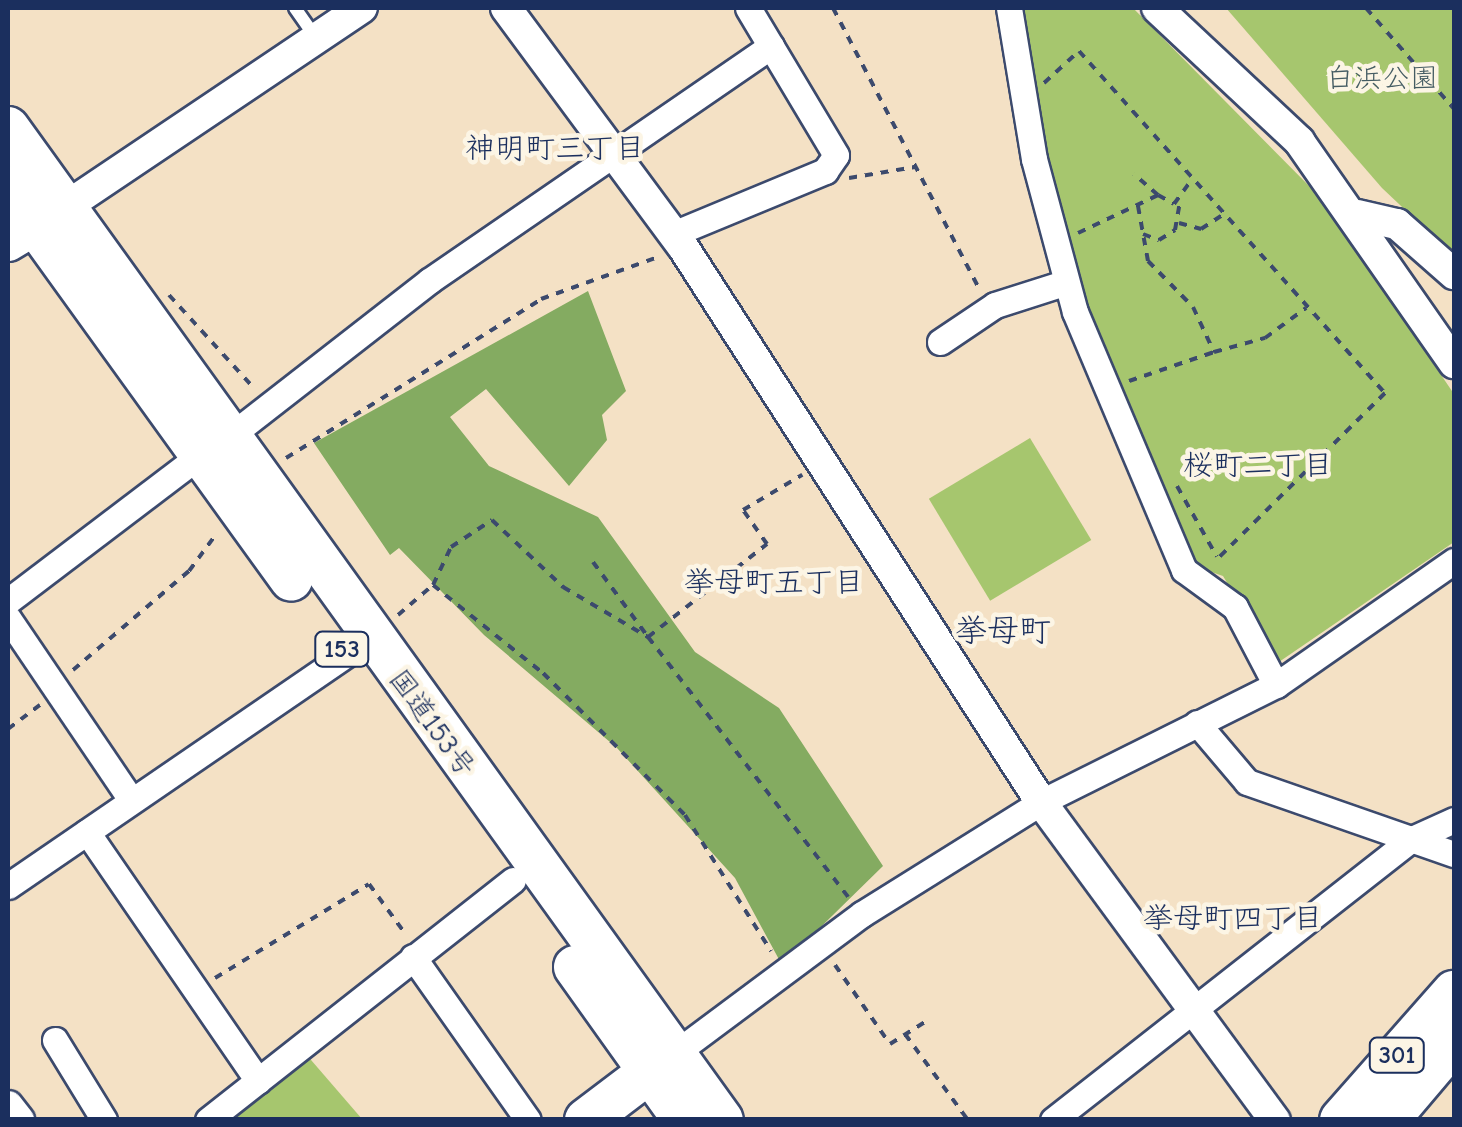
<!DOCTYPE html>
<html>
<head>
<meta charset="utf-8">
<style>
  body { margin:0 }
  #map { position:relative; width:1462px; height:1127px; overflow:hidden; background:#f4e1c5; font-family:"Comic Neue","Klee One",sans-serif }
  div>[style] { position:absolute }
  .green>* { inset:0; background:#a6c66e; transform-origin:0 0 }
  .forest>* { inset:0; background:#84ab61 }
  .path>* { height:4px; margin-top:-2px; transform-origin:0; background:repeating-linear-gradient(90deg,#3c4a6d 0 8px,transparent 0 16px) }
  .roads { filter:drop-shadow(2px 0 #3c4a6d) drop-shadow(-2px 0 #3c4a6d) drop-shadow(0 2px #3c4a6d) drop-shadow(0 -2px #3c4a6d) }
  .service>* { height:12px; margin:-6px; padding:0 6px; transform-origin:6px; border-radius:6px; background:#fff }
  .minor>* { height:25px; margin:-12.5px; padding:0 12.5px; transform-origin:12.5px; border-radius:12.5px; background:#fff }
  .tertiary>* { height:30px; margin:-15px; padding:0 15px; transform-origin:15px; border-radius:15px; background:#fff }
  .secondary>* { height:35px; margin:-17.5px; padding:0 17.5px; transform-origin:17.5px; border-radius:17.5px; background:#fff }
  .trunk>* { height:42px; margin:-21px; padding:0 21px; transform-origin:21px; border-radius:21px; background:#fff }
  span { translate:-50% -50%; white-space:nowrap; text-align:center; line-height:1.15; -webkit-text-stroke:9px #fcf5e5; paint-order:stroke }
  .shield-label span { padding:2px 8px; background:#fcf5e5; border:2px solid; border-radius:8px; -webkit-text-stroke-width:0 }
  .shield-label { font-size:25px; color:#1b2f5e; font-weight:700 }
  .park-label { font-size:28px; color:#455c63 }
  .street-label { font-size:28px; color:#1b2f5e }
  .neighbourhood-label { font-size:30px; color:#1b2f5e }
  .quarter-label { font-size:32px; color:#1b2f5e }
  .frame { position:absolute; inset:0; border:10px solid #1b2f5e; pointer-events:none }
</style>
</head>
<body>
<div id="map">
  <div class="green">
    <div style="clip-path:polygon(1014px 8px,1133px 8px,1320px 197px,1454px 394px,1454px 542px,1276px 664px,1223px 576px,1191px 565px,1130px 434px,1062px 243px)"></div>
    <div style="clip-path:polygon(1226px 8px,1454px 8px,1454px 256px,1382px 188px)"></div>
    <div style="left:1030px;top:438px;width:119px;height:118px;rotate:59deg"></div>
    <div style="clip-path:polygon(305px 1053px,362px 1119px,219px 1120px)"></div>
  </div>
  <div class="forest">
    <div style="clip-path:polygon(588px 291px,626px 391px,602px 415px,607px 440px,569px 486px,486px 389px,450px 417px,489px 466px,598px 517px,695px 652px,779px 708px,883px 866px,782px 965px,735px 878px,617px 748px,484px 635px,399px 548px,390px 555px,314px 443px)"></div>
  </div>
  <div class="path">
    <div style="left:833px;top:8px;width:314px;rotate:62.5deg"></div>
    <div style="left:1366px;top:8px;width:134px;rotate:48.9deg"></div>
    <div style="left:1044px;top:83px;width:47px;rotate:-42.4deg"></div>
    <div style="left:1079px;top:51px;width:459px;rotate:48.2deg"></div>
    <div style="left:1385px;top:393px;width:239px;rotate:135.3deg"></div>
    <div style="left:849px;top:178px;width:67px;rotate:-9.5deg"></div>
    <div style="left:1158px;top:195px;width:18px;rotate:29deg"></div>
    <div style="left:1174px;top:204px;width:27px;rotate:-54deg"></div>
    <div style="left:1138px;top:206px;width:56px;rotate:79.7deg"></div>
    <div style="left:1148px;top:261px;width:64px;rotate:45.6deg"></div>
    <div style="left:1193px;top:307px;width:50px;rotate:65deg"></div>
    <div style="left:1214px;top:352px;width:53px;rotate:-15.4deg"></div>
    <div style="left:1265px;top:338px;width:51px;rotate:-36.2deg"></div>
    <div style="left:1179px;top:223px;width:23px;rotate:15deg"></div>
    <div style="left:1201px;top:229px;width:27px;rotate:-33deg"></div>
    <div style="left:1078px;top:233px;width:89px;rotate:-25.4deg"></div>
    <div style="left:1158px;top:195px;width:32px;rotate:-139deg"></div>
    <div style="left:1143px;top:234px;width:17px;rotate:21deg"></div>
    <div style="left:1159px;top:240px;width:19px;rotate:-32deg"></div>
    <div style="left:1175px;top:230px;width:29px;rotate:-80deg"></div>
    <div style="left:169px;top:295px;width:126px;rotate:47.6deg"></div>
    <div style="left:1129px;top:381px;width:90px;rotate:-18.8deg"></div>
    <div style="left:286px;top:458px;width:301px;rotate:-31.9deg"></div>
    <div style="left:541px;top:299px;width:124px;rotate:-19.7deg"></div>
    <div style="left:1177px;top:486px;width:81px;rotate:60.6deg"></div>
    <div style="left:593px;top:562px;width:93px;rotate:53.7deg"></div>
    <div style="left:648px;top:637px;width:151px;rotate:-38deg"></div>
    <div style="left:767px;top:544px;width:42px;rotate:-125.2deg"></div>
    <div style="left:743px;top:510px;width:69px;rotate:-30.7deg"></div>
    <div style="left:433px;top:585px;width:42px;rotate:-64.7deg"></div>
    <div style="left:451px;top:547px;width:49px;rotate:-33.4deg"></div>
    <div style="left:492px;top:520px;width:98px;rotate:43.3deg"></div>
    <div style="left:563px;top:587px;width:99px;rotate:30.5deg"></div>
    <div style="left:648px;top:637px;width:328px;rotate:52.4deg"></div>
    <div style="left:398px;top:615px;width:46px;rotate:-40.6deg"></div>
    <div style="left:433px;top:585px;width:141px;rotate:38.7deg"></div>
    <div style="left:543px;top:673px;width:201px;rotate:45deg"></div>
    <div style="left:685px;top:815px;width:161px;rotate:57.7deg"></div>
    <div style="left:73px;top:670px;width:153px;rotate:-40.5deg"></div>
    <div style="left:189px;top:571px;width:47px;rotate:-53.6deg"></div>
    <div style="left:8px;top:729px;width:40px;rotate:-37deg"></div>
    <div style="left:835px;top:965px;width:96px;rotate:55.2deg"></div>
    <div style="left:890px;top:1044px;width:45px;rotate:-32.3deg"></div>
    <div style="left:215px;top:978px;width:180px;rotate:-31.4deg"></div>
    <div style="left:369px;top:884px;width:59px;rotate:53.9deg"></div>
    <div style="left:905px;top:1034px;width:107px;rotate:53.8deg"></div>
  </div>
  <div class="roads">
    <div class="service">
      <div style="left:295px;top:8px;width:37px;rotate:55deg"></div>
    </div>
    <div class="minor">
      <div style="left:1009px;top:8px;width:153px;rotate:80.6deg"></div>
      <div style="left:1034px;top:159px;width:158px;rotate:75deg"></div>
      <div style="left:1075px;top:312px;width:280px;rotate:67.1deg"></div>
      <div style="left:1184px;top:570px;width:63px;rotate:36deg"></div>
      <div style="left:1235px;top:607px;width:88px;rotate:62.3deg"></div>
      <div style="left:673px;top:234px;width:165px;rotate:-22.5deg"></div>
      <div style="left:825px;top:171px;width:19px;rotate:-55deg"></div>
      <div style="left:836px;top:155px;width:171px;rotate:-120.9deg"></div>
      <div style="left:940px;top:342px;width:66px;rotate:-33.9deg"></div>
      <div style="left:995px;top:305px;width:72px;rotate:-17.7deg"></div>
      <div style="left:225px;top:440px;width:259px;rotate:-37.9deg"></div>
      <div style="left:429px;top:281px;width:415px;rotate:-34.5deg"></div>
      <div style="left:8px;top:601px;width:238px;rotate:-37.2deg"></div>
      <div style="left:8px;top:618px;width:220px;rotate:55.9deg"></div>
      <div style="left:1197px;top:723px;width:77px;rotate:49.7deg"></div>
      <div style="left:1247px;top:782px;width:219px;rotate:19.2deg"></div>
      <div style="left:87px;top:832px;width:302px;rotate:55.5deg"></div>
      <div style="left:8px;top:886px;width:439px;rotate:-34.4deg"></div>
      <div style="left:413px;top:957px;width:199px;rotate:54.8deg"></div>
      <div style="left:55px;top:1040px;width:94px;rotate:58.5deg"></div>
      <div style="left:674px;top:1054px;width:234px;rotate:-36.7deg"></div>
      <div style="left:862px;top:914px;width:211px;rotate:-32deg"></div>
      <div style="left:1041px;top:802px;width:263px;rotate:-26.5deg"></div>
      <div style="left:1276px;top:685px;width:217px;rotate:-34.9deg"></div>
      <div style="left:208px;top:1120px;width:388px;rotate:-38.2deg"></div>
      <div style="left:1053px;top:1120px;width:456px;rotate:-38.1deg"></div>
      <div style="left:1412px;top:839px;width:46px;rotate:-24.3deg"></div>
    </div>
    <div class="tertiary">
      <div style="left:506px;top:8px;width:297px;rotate:53.5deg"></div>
      <div style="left:683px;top:247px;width:660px;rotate:57.18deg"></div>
      <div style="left:1041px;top:802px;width:395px;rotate:53.7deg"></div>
      <div style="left:1157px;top:8px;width:195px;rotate:43.1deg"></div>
      <div style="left:1299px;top:141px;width:271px;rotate:55.1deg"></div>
      <div style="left:1357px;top:215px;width:41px;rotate:12.7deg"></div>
      <div style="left:1397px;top:224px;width:76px;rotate:41.3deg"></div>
      <div style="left:49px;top:218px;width:377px;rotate:-33.9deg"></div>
      <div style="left:8px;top:1106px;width:18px;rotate:52deg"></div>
    </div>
    <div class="secondary">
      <div style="left:8px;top:243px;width:33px;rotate:-31deg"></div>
    </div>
    <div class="trunk">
      <div style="left:8px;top:128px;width:1222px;rotate:54.26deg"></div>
      <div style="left:8px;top:187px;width:484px;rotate:54.2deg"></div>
      <div style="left:575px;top:967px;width:188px;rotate:54.5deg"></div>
      <div style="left:586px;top:1120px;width:104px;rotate:-37.2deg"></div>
      <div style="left:1341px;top:1120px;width:171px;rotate:-48.6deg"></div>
      <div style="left:1388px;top:1120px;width:102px;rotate:-49.8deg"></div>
    </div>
  </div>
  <div class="shield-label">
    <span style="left:342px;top:649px">153</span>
    <span style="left:1397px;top:1055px">301</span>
  </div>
  <div class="park-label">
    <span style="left:1382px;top:78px">白浜公園</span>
  </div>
  <div class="street-label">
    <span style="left:432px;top:723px;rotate:54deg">国道153号</span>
  </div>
  <div class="neighbourhood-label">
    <span style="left:555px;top:149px">神明町三丁目</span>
    <span style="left:1258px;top:466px">桜町二丁目</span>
    <span style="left:774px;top:583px">挙母町五丁目</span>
    <span style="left:1233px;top:919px">挙母町四丁目</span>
  </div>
  <div class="quarter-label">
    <span style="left:1003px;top:631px">挙母町</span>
  </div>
  <div class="frame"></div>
</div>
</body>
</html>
